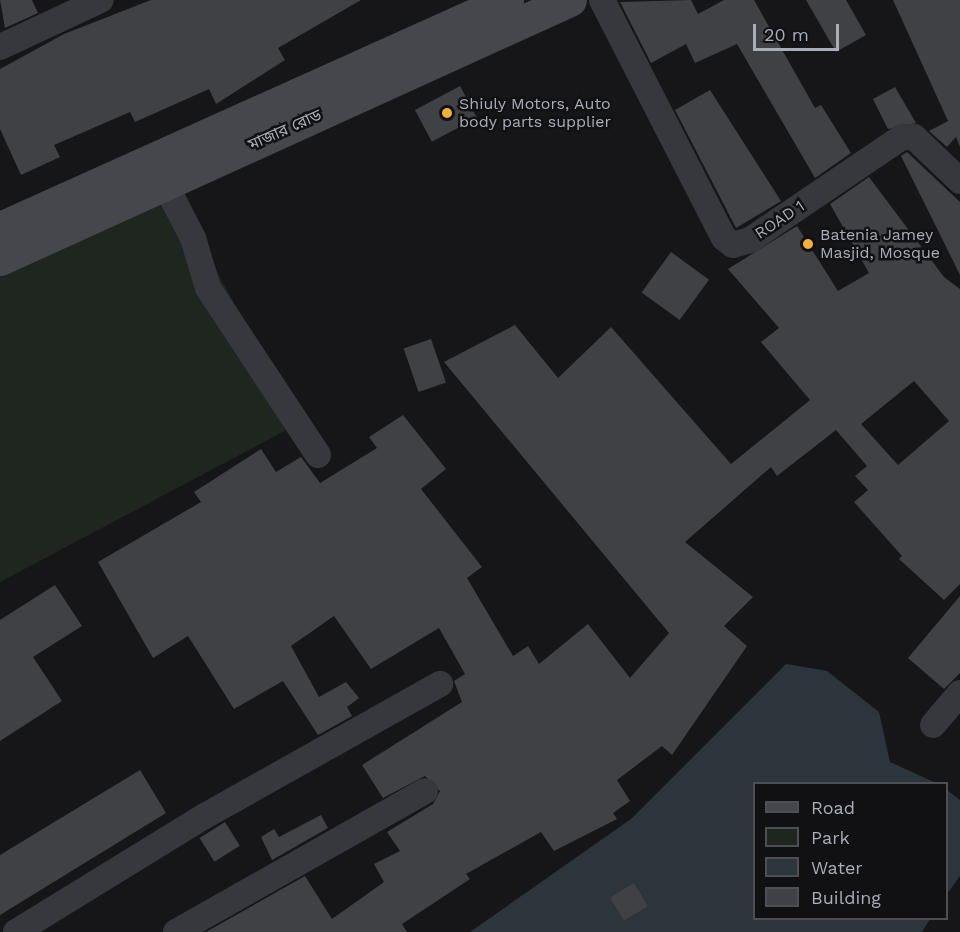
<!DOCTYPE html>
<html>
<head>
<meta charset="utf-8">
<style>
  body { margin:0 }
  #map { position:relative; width:960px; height:932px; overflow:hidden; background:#161618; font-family:"Work Sans","Noto Sans Bengali",sans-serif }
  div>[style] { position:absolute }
  .green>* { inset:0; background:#1e261f }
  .water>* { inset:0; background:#2c353c }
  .building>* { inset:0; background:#404145; transform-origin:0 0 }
  .street>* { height:26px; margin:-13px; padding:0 13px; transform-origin:13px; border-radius:13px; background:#37383d }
  .secondary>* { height:33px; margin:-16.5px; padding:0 16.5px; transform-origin:16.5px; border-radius:16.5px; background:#45474d }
  .dots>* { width:16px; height:16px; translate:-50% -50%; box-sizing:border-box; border:3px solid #111113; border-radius:50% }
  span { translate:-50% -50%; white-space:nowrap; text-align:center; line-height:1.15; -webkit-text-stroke:5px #111113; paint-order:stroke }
  .poi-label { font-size:16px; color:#a8adb8 }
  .left { translate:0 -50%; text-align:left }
  .street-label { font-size:16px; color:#a8adb8 }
  .legend { position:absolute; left:753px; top:782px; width:195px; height:138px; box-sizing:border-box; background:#111113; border:2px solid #4d4f55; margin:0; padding:8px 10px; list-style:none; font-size:18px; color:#a8adb8 }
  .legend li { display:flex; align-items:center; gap:12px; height:30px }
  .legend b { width:30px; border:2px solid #4d4f55 }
  .scale { position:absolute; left:753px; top:24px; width:86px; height:27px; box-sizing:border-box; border:3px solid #a8adb8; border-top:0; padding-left:8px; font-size:18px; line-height:21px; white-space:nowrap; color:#a8adb8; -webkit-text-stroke:4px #111113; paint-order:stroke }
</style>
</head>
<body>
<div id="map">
  <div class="green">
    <div style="clip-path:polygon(165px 173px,298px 424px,0 582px,0 261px)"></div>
  </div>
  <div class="water">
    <div style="clip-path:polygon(786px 664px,827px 671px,879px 712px,890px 762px,936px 783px,754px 784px,754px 918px,930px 919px,922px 932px,470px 932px,631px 819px)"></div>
    <div style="clip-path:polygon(947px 790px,960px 800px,960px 876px,947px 894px)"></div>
  </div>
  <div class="building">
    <div style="clip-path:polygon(0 0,32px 0,38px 13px,5px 28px)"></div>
    <div style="clip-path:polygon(151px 0,361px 0,278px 48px,285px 60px,216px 104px,209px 89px,135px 122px,130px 112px,54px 145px,60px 157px,21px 175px,0 129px,0 69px,64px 34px)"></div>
    <div style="clip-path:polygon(691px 0,698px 14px,724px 0,754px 0,815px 108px,821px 105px,851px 153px,815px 178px,737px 44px,695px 63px,686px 44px,651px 63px,620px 2px)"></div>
    <div style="clip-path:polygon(806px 0,846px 0,866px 35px,836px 52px)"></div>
    <div style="clip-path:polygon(893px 0,960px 0,960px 147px,956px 137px,947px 147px,929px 131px,948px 121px)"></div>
    <div style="left:460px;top:86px;width:36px;height:51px;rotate:62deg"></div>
    <div style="clip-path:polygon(895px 87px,916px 123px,888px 129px,873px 99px)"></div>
    <div style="clip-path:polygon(710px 90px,781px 201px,736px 228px,675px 110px)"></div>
    <div style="clip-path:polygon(907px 152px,960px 202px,960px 275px,901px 156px)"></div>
    <div style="clip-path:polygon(evenodd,869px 177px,944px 277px,960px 289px,960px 584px,944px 600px,899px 559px,902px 556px,854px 502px,868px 490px,855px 476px,867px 466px,836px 430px,777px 476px,771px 467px,685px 542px,753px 597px,724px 626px,747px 646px,672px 755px,662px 746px,617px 780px,630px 801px,613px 813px,617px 819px,554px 851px,541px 832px,466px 874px,470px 879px,402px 924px,407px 932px,206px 932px,305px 876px,332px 919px,384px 882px,374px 864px,400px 851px,387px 832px,433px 804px,440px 791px,425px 776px,383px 798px,362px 765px,462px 702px,454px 681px,465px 674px,439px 628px,371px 669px,334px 616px,291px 646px,319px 697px,346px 682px,359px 698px,347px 707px,352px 716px,318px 735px,283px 681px,234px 709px,188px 636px,153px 658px,98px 562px,201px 502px,194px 492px,261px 449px,276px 472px,301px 457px,320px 483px,377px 448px,369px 437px,403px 415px,446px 469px,421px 489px,482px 567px,467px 578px,513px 656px,528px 646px,539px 664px,588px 624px,630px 678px,669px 633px,444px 362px,515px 325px,558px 378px,611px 327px,731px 464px,810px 400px,761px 342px,779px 328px,728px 269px,797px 226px,838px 291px,869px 273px,830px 204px,869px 177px,914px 381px,949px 421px,898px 465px,861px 424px,914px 381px)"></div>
    <div style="left:671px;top:252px;width:47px;height:50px;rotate:36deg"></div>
    <div style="left:431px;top:339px;width:46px;height:29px;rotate:71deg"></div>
    <div style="clip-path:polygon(55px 585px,82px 626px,33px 657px,62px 701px,0 741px,0 620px)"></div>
    <div style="clip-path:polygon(960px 596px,960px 673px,944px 689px,908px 658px)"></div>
    <div style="clip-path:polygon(140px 770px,166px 813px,0 915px,0 855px)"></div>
    <div style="clip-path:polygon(321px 815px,328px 828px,272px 860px,261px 837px,274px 829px,279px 837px)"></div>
    <div style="left:225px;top:822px;width:28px;height:30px;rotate:58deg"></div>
    <div style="left:634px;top:883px;width:27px;height:28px;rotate:59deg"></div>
  </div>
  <div class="street">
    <div style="left:602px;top:0;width:267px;rotate:62.9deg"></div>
    <div style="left:724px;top:238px;width:11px;rotate:38deg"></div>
    <div style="left:733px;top:245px;width:18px;rotate:-16deg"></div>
    <div style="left:750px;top:240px;width:184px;rotate:-34.1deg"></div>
    <div style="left:902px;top:137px;width:12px"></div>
    <div style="left:914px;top:137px;width:64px;rotate:43.7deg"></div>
    <div style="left:0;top:47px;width:111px;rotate:-25deg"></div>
    <div style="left:165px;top:184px;width:61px;rotate:62.6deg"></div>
    <div style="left:193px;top:238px;width:52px;rotate:73.3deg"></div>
    <div style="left:208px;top:288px;width:200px;rotate:56.6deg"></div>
    <div style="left:933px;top:725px;width:42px;rotate:-49.8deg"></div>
    <div style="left:16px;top:932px;width:220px;rotate:-31.6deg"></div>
    <div style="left:203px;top:817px;width:272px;rotate:-29.3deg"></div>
    <div style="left:176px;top:932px;width:286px;rotate:-29.5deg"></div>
  </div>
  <div class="secondary">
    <div style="left:0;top:228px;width:556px;rotate:-24.21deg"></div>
    <div style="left:0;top:259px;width:626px;rotate:-24.44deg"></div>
  </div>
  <div class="dots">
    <div style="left:447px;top:113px;background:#f2b134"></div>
    <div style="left:808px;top:244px;background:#f2b134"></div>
  </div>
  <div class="poi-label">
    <span class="left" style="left:459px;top:113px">Shiuly Motors, Auto<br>body parts supplier</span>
    <span class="left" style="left:820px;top:244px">Batenia Jamey<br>Masjid, Mosque</span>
  </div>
  <div class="street-label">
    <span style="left:285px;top:130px;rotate:-24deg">মাজার রোড</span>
    <span style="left:780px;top:220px;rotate:-34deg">ROAD 1</span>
  </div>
  <ul class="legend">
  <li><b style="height:8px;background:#45474d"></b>Road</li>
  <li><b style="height:16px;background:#1e261f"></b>Park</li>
  <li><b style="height:16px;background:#2c353c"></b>Water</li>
  <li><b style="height:16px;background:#404145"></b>Building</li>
  </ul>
  <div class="scale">20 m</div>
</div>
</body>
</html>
